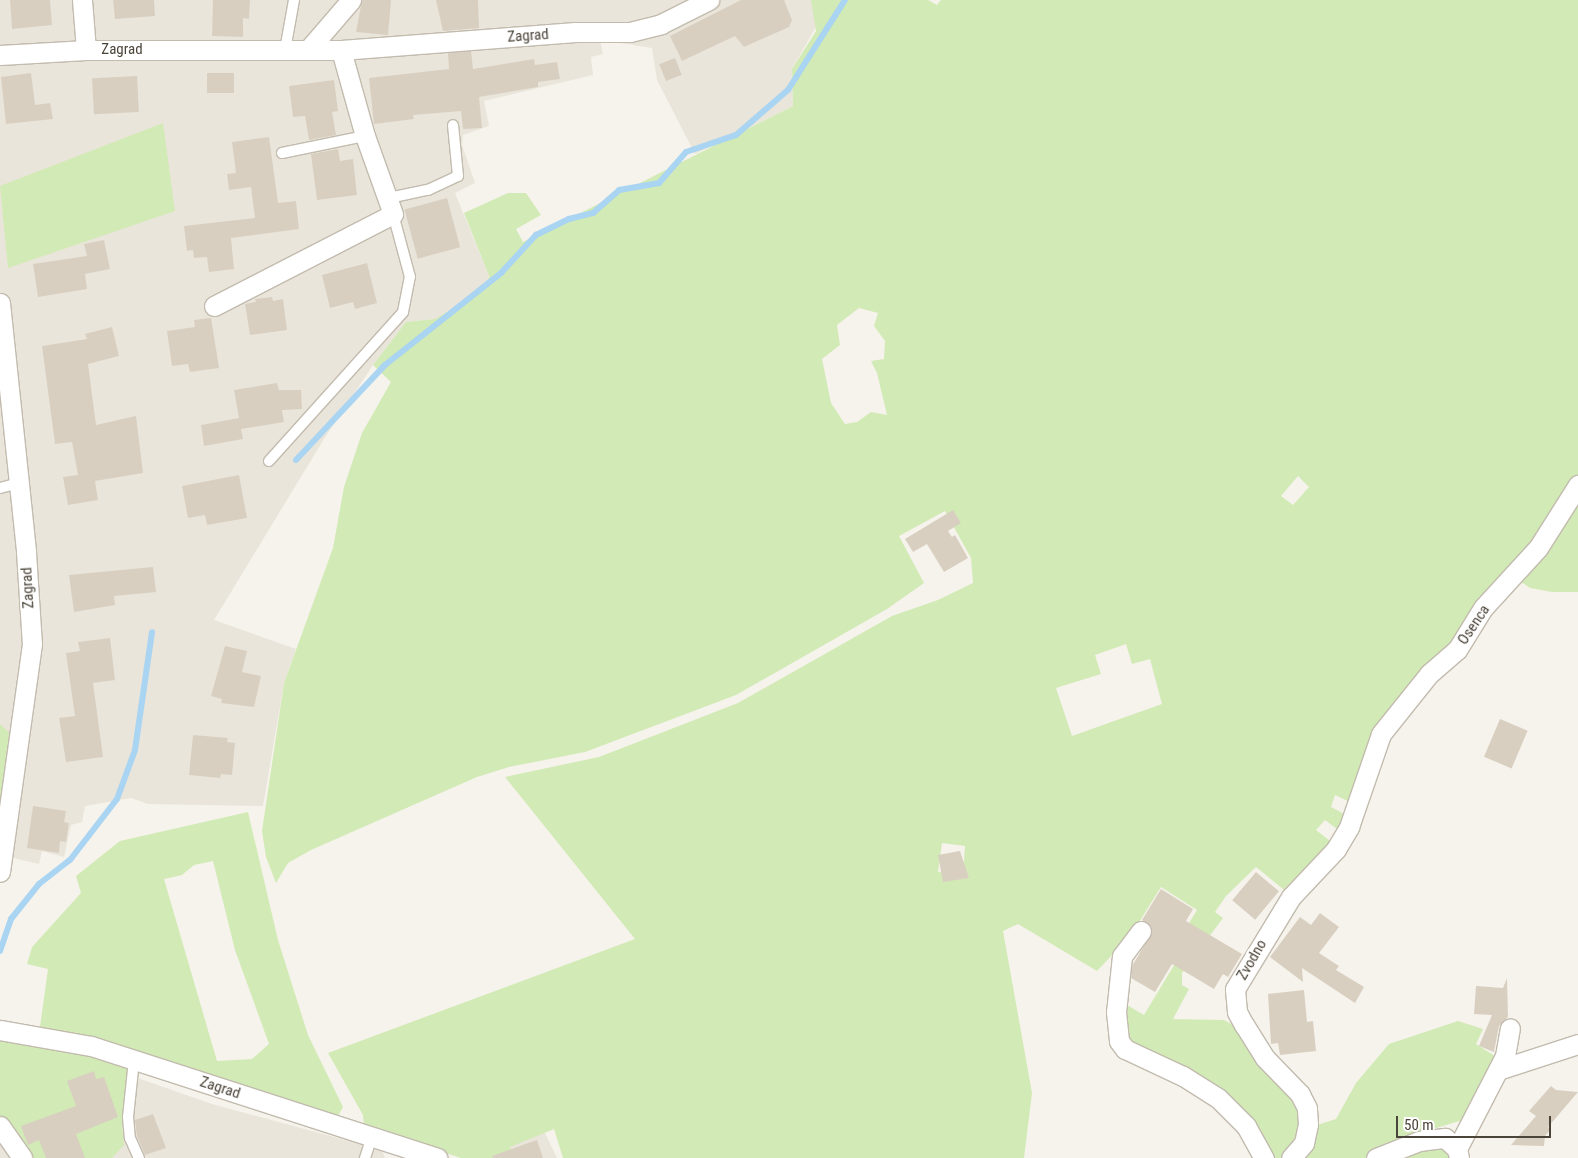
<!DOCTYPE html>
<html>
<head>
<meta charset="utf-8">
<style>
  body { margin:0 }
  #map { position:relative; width:1578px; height:1158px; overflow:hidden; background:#f6f3ec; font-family:"Roboto Condensed",sans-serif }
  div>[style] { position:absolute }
  .residential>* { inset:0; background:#eae5da }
  .green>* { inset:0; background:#d2eab5 }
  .stream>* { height:6px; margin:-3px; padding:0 3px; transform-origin:3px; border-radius:3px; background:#a9d4f2 }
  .building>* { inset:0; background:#d8cfc1; transform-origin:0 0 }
  .roads { filter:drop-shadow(1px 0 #c2bbae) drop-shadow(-1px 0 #c2bbae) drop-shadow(0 1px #c2bbae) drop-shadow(0 -1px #c2bbae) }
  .service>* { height:10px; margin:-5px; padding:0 5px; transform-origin:5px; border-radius:5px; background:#fff }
  .minor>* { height:19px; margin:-9.5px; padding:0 9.5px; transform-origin:9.5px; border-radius:9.5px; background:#fff }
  span { translate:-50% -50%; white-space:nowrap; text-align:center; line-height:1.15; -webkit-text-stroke:4px #fff; paint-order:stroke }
  .street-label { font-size:15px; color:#4b4439 }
  .scale { position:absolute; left:1396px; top:1116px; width:155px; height:22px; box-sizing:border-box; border:2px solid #4b4439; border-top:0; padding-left:6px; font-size:15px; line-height:18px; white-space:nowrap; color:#4b4439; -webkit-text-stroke:4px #fff; paint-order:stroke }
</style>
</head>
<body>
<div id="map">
  <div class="residential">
    <div style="clip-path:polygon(0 0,831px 0,792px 69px,793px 106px,695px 154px,657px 80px,652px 48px,600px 40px,603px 54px,591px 57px,593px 75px,484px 101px,489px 126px,463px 135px,462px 145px,475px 183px,455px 193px,489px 276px,486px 289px,435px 319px,406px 322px,373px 365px,324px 439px,214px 620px,296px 649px,284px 683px,263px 806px,148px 804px,131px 798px,85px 806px,82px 822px,71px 825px,64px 857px,42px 851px,39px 864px,0 855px)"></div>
    <div style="clip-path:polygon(112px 1069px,212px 1104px,382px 1150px,385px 1158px,0 1158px,0 1075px)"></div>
    <div style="clip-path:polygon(539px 1121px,557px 1158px,500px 1158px,492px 1126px)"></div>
  </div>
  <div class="green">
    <div style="clip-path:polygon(evenodd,811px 0,928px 0,937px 5px,941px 0,1578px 0,1578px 478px,1541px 536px,1458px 641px,1418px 676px,1352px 803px,1335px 795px,1331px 807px,1350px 817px,1341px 832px,1325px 820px,1316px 830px,1334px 844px,1288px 893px,1256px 867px,1226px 896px,1215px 912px,1223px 918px,1182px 973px,1182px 985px,1189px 989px,1173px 1019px,1224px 1020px,1235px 1026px,1298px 1103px,1303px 1135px,1285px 1158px,1273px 1158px,1261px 1139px,1126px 1040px,1122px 1002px,1144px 1015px,1182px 952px,1175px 946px,1197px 910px,1161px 887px,1131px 935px,1097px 971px,1018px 924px,1003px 931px,1032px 1093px,1024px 1158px,563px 1158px,554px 1129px,510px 1147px,514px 1158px,461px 1158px,364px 1127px,363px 1115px,328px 1053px,635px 939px,505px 777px,599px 757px,738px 703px,892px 616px,938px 600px,973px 583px,971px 558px,945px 511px,899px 536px,924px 583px,887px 609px,736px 695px,585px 752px,509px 767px,477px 777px,311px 850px,288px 863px,276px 883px,266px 857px,262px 831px,284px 683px,333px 548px,344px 487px,362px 433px,391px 382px,373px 365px,406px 322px,435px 319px,486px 289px,489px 276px,464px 213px,508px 193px,526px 193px,541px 215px,516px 229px,523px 242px,793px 106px,792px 69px,816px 31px,811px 0,859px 308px,878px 313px,874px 326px,885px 341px,884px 359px,871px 361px,877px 373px,887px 415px,871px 412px,857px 422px,845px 424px,831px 403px,822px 359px,840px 345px,837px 325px,859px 308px,811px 0,1298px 476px,1309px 487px,1293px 505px,1281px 496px,1298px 476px,811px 0,1126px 644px,1132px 664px,1150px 659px,1162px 704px,1072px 736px,1056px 688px,1101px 674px,1095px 655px,1126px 644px,811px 0,942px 843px,965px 846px,963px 874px,938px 872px,942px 843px)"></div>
    <div style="clip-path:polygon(163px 123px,175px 211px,8px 268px,0 186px)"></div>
    <div style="clip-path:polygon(1578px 491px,1578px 592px,1552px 592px,1530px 588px,1518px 580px)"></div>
    <div style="clip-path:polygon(0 724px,13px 736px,0 815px)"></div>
    <div style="clip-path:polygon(evenodd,248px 812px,278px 940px,308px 1035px,343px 1107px,338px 1116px,135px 1051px,40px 1027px,48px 969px,27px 964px,32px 947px,81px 893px,76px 876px,120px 841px,248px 812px,213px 861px,235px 950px,269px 1044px,252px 1059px,217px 1061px,164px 879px,182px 875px,194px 865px,213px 861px)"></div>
    <div style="clip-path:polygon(1458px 1021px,1483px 1029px,1476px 1044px,1501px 1060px,1469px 1118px,1404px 1138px,1370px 1158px,1302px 1158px,1317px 1125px,1336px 1119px,1356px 1083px,1389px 1044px)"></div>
    <div style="clip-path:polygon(0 1038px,78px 1052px,127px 1066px,131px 1096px,122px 1125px,124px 1145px,112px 1158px,28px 1158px,0 1115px)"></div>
    <div style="clip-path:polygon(1422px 1145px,1448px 1147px,1454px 1158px,1392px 1158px)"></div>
  </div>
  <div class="stream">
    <div style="left:296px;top:460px;width:130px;rotate:-46.9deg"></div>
    <div style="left:385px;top:365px;width:148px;rotate:-38.4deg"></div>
    <div style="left:501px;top:273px;width:52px;rotate:-47.4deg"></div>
    <div style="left:536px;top:235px;width:37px;rotate:-26deg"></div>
    <div style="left:569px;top:219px;width:25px;rotate:-14deg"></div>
    <div style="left:593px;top:213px;width:35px;rotate:-41deg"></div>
    <div style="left:619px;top:190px;width:41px;rotate:-9.9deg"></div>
    <div style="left:659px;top:183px;width:41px;rotate:-48.9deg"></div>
    <div style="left:686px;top:152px;width:53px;rotate:-18.8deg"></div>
    <div style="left:736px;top:135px;width:69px;rotate:-40.9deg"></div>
    <div style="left:788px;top:90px;width:107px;rotate:-57.7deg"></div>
    <div style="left:0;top:951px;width:34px;rotate:-71deg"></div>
    <div style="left:11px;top:919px;width:45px;rotate:-51.3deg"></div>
    <div style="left:39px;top:884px;width:39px;rotate:-38deg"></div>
    <div style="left:70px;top:860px;width:77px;rotate:-52.4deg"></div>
    <div style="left:117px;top:799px;width:52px;rotate:-69.8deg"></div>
    <div style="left:135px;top:750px;width:119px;rotate:-81.8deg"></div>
  </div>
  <div class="building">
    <div style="clip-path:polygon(10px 0,50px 0,52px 25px,12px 29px)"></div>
    <div style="clip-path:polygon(113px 0,154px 0,155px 16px,115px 19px)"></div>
    <div style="clip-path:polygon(213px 0,250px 0,249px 19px,243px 18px,243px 37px,212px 36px)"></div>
    <div style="clip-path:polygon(362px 0,391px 0,388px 35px,356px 32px)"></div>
    <div style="clip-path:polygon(436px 0,478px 0,479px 28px,443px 31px)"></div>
    <div style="clip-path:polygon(741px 0,784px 0,792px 20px,789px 27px,744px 47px,735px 36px,682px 61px,670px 36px)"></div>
    <div style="clip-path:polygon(471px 51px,473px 69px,534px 59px,535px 65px,557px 62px,560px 79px,538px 82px,538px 87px,479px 97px,482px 128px,463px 129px,461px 111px,413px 115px,414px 119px,374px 124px,369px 78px,449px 69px,448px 53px)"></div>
    <div style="left:675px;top:58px;width:18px;height:17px;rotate:68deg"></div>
    <div style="clip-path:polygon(31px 73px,35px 105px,50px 103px,53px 119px,6px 124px,1px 77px)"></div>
    <div style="left:234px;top:73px;width:20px;height:27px;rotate:90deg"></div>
    <div style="left:137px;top:76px;width:36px;height:45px;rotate:87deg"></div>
    <div style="clip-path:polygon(334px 80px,338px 111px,332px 112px,336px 135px,309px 140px,305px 116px,293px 117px,289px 86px)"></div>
    <div style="clip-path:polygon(269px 137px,278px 203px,296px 201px,299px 229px,231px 238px,234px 269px,209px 272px,207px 257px,194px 258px,193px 250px,187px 251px,184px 226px,255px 218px,251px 187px,229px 190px,227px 174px,236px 173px,232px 142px)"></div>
    <div style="clip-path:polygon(338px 149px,340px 161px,353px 159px,357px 195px,317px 200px,311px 154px)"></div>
    <div style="left:447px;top:198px;width:51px;height:44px;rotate:75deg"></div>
    <div style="clip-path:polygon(104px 240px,110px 269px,85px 274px,87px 289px,38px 297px,33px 264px,87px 256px,84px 244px)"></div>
    <div style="clip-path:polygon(367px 263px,377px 303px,355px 309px,353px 302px,330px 308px,322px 275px)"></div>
    <div style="clip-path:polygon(272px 297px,273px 301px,283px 299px,287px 330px,250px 335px,245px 304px,256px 302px,255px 299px)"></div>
    <div style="clip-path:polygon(211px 318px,219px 368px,190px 372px,188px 364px,172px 366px,167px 331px,195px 327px,194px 320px)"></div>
    <div style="clip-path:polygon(112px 327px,119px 356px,88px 364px,96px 425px,136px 416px,143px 473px,95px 481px,98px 500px,68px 505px,63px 477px,78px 475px,72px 442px,55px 444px,42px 346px,87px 339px,85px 334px)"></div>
    <div style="clip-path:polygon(277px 383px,279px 390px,301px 390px,302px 409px,282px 410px,284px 422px,241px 429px,243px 439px,204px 446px,201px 425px,239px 418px,234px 390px)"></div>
    <div style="clip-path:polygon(239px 475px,247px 518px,207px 525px,205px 515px,188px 518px,182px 486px)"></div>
    <div style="clip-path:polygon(953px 510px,961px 523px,948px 531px,952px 537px,955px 535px,968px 558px,944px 572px,927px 544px,913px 552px,905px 539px)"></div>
    <div style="clip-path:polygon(153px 567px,156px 592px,114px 596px,115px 605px,74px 612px,69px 575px)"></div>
    <div style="clip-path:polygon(110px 638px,115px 680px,93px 683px,103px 757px,66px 762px,59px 718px,75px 716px,66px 653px,80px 651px,78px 642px)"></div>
    <div style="clip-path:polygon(225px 646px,247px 651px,242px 672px,261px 676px,254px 707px,221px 703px,222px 699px,211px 696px)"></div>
    <div style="left:1500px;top:719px;width:30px;height:41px;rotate:23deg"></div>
    <div style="clip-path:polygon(193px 735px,228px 738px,227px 742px,235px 743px,232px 775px,221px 774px,220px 778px,189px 775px)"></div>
    <div style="clip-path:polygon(33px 806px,66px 811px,64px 822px,69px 823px,66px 842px,60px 841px,59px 853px,27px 848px)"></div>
    <div style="clip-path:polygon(960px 851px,969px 878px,943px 882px,938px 855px)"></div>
    <div style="left:1256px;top:872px;width:30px;height:37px;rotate:40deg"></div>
    <div style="clip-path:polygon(1161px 889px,1193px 909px,1186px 921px,1242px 954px,1228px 977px,1223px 974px,1214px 989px,1172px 964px,1155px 992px,1131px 978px,1132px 966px,1152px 933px,1151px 926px,1142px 920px)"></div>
    <div style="clip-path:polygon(1320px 913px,1339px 927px,1319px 953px,1339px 966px,1336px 970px,1364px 987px,1355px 1003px,1302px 968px,1303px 982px,1270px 957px,1300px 917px,1311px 925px)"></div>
    <div style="clip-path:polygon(1507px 978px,1508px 1017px,1499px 1026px,1494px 1052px,1479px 1046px,1492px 1015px,1474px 1014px,1476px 986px,1503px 988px)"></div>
    <div style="clip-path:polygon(1304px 990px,1307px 1022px,1313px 1021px,1316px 1051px,1280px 1055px,1278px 1043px,1271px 1044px,1268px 994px)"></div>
    <div style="clip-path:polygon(94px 1071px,96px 1079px,104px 1077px,118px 1117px,76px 1134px,85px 1158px,46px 1158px,39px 1140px,28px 1145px,21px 1126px,76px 1106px,67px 1081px)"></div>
    <div style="clip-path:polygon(1551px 1086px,1556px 1090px,1578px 1092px,1548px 1127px,1551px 1129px,1545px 1136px,1544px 1146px,1511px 1145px,1536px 1116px,1529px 1111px)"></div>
    <div style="clip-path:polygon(153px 1114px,166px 1148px,145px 1155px,137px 1136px,135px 1120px)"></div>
    <div style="clip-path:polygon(537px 1140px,543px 1158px,493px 1158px,492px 1156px)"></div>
  </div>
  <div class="roads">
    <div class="service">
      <div style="left:285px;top:50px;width:51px;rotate:-79.8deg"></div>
      <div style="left:282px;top:153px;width:85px;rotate:-11.6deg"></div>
      <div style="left:389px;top:198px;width:40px;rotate:-12deg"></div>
      <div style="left:428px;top:190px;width:33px;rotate:-25deg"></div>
      <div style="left:458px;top:176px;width:51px;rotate:-95.6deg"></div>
      <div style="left:269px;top:461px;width:200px;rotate:-48deg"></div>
      <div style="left:403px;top:312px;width:36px;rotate:-79deg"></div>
      <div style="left:410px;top:277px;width:65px;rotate:-105.1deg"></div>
      <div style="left:0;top:488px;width:20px;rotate:-15deg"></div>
      <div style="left:134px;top:1060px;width:57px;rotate:96deg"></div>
      <div style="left:128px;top:1117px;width:21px;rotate:85deg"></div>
      <div style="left:130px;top:1138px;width:22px;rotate:66deg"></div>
      <div style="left:365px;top:1158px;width:22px;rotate:-72deg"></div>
    </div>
    <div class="minor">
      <div style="left:82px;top:0;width:50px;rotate:85.4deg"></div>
      <div style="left:308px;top:50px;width:66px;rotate:-49.3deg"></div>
      <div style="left:0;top:55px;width:86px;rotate:-3.3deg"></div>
      <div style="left:86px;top:50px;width:255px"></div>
      <div style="left:341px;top:50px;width:235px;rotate:-4.4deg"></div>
      <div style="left:575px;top:32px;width:55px"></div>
      <div style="left:630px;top:32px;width:32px;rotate:-14deg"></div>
      <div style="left:661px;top:24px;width:54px;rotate:-26.6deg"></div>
      <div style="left:0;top:303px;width:250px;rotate:84deg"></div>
      <div style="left:26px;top:552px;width:92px;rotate:86.3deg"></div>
      <div style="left:32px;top:644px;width:230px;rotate:98deg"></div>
      <div style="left:214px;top:306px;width:201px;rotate:-27.2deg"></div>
      <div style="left:393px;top:214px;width:83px;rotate:-109.7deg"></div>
      <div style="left:365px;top:136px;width:89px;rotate:-105.6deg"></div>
      <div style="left:1141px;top:931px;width:31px;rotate:127deg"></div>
      <div style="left:1122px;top:956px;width:56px;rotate:96.1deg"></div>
      <div style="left:1116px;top:1012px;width:29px;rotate:84deg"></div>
      <div style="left:1119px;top:1041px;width:10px;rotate:53deg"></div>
      <div style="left:1125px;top:1049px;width:64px;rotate:25deg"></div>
      <div style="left:1183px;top:1076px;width:41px;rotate:32.2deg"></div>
      <div style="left:1218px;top:1098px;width:40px;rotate:45deg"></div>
      <div style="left:1246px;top:1126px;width:37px;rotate:61deg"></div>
      <div style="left:0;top:1030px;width:92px;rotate:10deg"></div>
      <div style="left:91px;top:1046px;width:364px;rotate:17.9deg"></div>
      <div style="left:1498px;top:1070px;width:84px;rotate:-18deg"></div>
      <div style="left:0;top:1126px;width:39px;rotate:55deg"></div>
      <div style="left:1457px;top:1149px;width:105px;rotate:-62.7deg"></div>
      <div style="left:1505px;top:1056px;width:28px;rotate:-80deg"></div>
      <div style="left:1291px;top:1158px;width:20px;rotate:-49deg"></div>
      <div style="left:1304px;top:1143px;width:19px;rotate:-78deg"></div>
      <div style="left:1308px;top:1124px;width:16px;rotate:-94deg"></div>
      <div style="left:1307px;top:1108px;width:16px;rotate:-117deg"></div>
      <div style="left:1300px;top:1094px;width:50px;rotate:-134.2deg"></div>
      <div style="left:1265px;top:1058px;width:39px;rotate:-122deg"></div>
      <div style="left:1244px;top:1025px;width:15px;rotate:-118deg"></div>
      <div style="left:1237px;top:1012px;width:23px;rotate:-95deg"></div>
      <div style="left:1235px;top:989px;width:108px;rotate:-58.7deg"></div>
      <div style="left:1291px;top:897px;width:66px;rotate:-46.8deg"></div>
      <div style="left:1336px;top:849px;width:26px;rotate:-59deg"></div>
      <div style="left:1349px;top:827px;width:98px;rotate:-71deg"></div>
      <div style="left:1381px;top:734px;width:77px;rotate:-51.3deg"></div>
      <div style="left:1429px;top:674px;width:37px;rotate:-41deg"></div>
      <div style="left:1457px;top:650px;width:49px;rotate:-58.2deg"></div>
      <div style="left:1483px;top:608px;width:81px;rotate:-47.5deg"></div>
      <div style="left:1538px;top:548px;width:75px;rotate:-57.6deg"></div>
      <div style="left:1376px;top:1158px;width:46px;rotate:-21.6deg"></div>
      <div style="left:1419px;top:1141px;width:26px;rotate:-7deg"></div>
      <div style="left:1445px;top:1138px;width:16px;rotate:43deg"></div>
      <div style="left:1457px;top:1149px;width:9px;rotate:77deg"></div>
    </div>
  </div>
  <div class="street-label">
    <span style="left:528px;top:36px;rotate:-4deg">Zagrad</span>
    <span style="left:122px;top:50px">Zagrad</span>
    <span style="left:28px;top:588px;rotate:-93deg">Zagrad</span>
    <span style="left:1474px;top:625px;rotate:-56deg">Osenca</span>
    <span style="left:1252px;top:960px;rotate:-60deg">Zvodno</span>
    <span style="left:220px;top:1088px;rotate:18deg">Zagrad</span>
  </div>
  <div class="scale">50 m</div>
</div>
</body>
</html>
